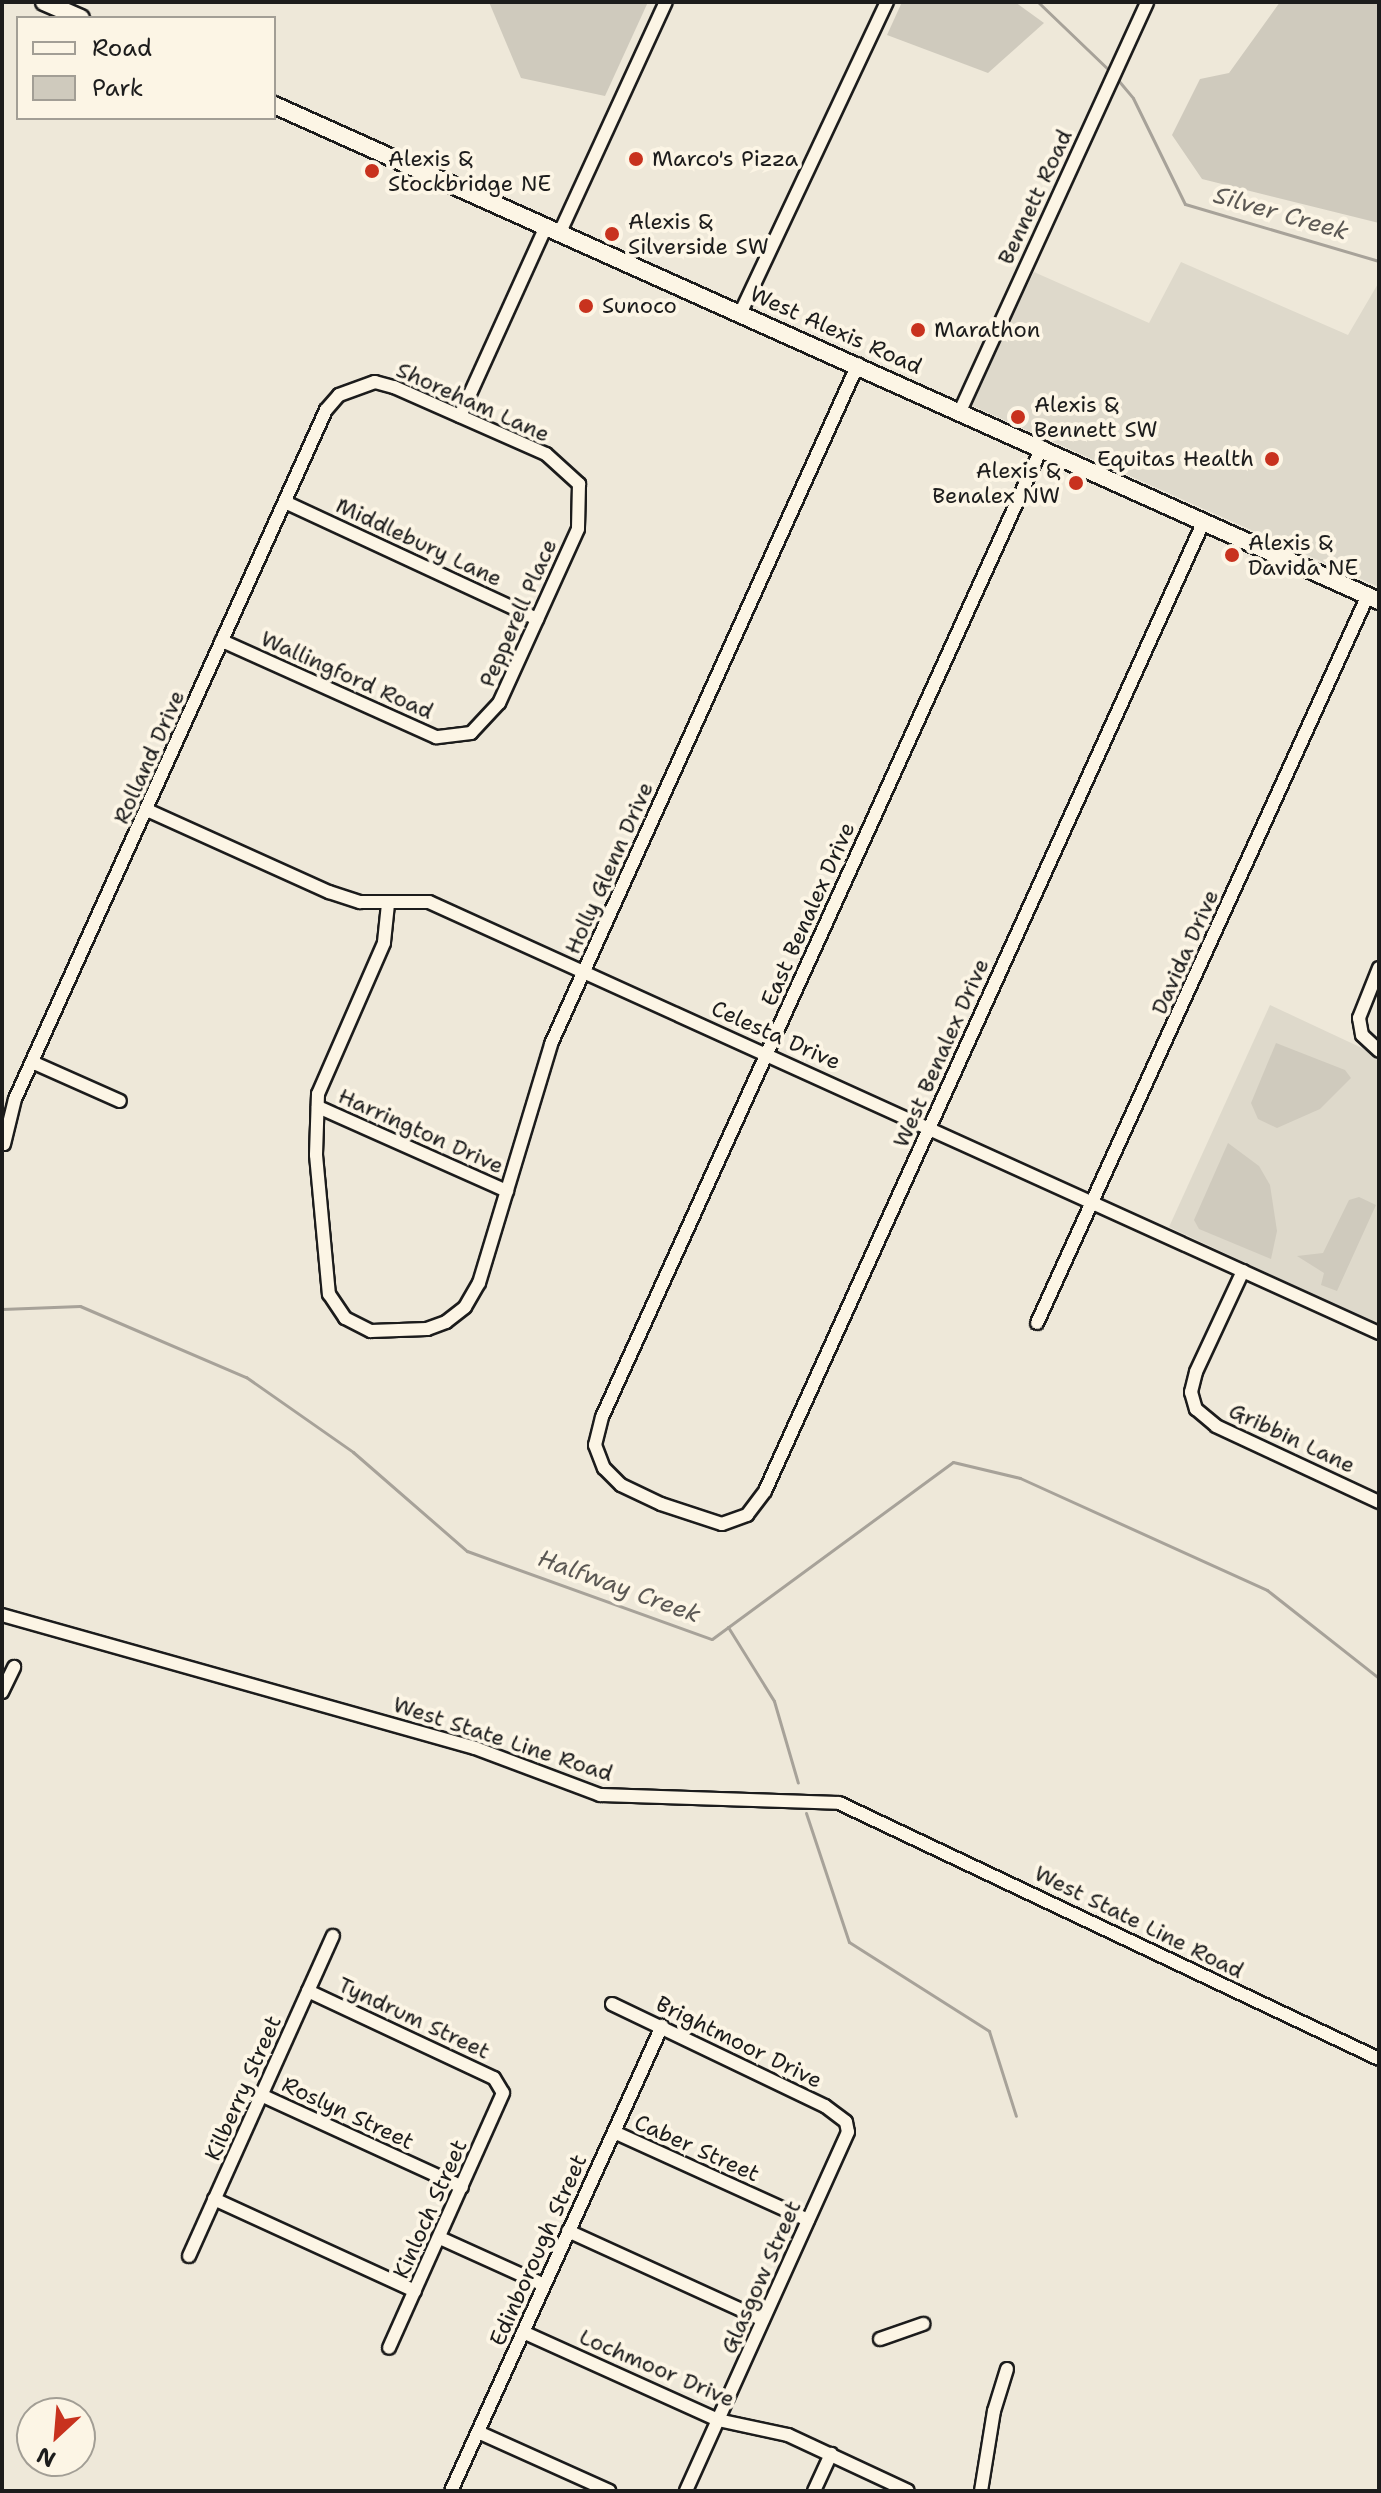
<!DOCTYPE html>
<html>
<head>
<meta charset="utf-8">
<style>
  body { margin:0 }
  #map { position:relative; width:1381px; height:2493px; overflow:hidden; background:#eee8d9; font-family:"Shantell Sans",sans-serif }
  div>[style] { position:absolute }
  .built>* { inset:0; background:#ded9cb }
  .green>* { inset:0; background:#cfcabd }
  .stream>* { height:3px; margin:-1.5px; padding:0 1.5px; transform-origin:1.5px; border-radius:1.5px; background:#a7a299 }
  .roads { filter:drop-shadow(2px 0 #1c1c1c) drop-shadow(-2px 0 #1c1c1c) drop-shadow(0 2px #1c1c1c) drop-shadow(0 -2px #1c1c1c) }
  .minor>* { height:12px; margin:-6px; padding:0 6px; transform-origin:6px; border-radius:6px; background:#fcf5e5 }
  .major>* { height:16px; margin:-8px; padding:0 8px; transform-origin:8px; border-radius:8px; background:#fcf5e5 }
  .dots>* { width:22px; height:22px; translate:-50% -50%; box-sizing:border-box; border:4px solid #fcf5e5; border-radius:50% }
  span { translate:-50% -50%; white-space:nowrap; text-align:center; line-height:1.15; -webkit-text-stroke:8px #fcf5e5; paint-order:stroke }
  .poi-label { font-size:22px; color:#1c1c1c }
  .left { translate:0 -50%; text-align:left }
  .right { translate:-100% -50%; text-align:right }
  .street-label { font-size:22px; color:#1c1c1c }
  .water-label { font-size:24px; color:#5b5854; font-style:italic }
  .frame { position:absolute; inset:0; border:4px solid #1c1c1c; pointer-events:none }
  .legend { position:absolute; left:16px; top:16px; width:260px; height:104px; box-sizing:border-box; background:#fcf5e5; border:2px solid #a29e95; margin:0; padding:10px 14px; list-style:none; font-size:24px; color:#1c1c1c }
  .legend li { display:flex; align-items:center; gap:16px; height:40px }
  .legend b { width:40px; border:2px solid #a29e95 }
  .north { position:absolute; left:16px; top:2397px; width:80px; height:80px; box-sizing:border-box; background:#fcf5e5; border:2px solid #a29e95; border-radius:50%; rotate:206deg; font-size:22px; font-weight:700; line-height:32px; text-align:center; color:#1c1c1c }
  .north::after { content:''; display:block; margin:auto; width:28px; height:36px; background:#c8321e; clip-path:polygon(50% 0,100% 100%,50% 72%,0 100%) }
</style>
</head>
<body>
<div id="map">
  <div class="built">
    <div style="clip-path:polygon(1181px 262px,1348px 335px,1379px 282px,1379px 587px,968px 404px,1034px 272px,1149px 323px)"></div>
    <div style="clip-path:polygon(1270px 1005px,1379px 1056px,1379px 1325px,1169px 1227px)"></div>
  </div>
  <div class="green">
    <div style="clip-path:polygon(489px 2px,648px 2px,605px 96px,521px 78px)"></div>
    <div style="clip-path:polygon(902px 2px,1015px 2px,1044px 23px,988px 73px,887px 35px)"></div>
    <div style="clip-path:polygon(1280px 2px,1379px 2px,1379px 223px,1202px 179px,1172px 135px,1200px 79px,1229px 73px)"></div>
    <div style="clip-path:polygon(1276px 1043px,1345px 1070px,1351px 1078px,1320px 1109px,1277px 1128px,1258px 1119px,1251px 1103px)"></div>
    <div style="clip-path:polygon(1228px 1143px,1259px 1166px,1270px 1185px,1277px 1231px,1271px 1259px,1199px 1229px,1194px 1220px)"></div>
    <div style="clip-path:polygon(1359px 1197px,1376px 1205px,1337px 1291px,1321px 1285px,1324px 1273px,1297px 1256px,1323px 1253px,1349px 1200px)"></div>
  </div>
  <div class="stream">
    <div style="left:1038px;top:2px;width:100px;rotate:43.8deg"></div>
    <div style="left:1118px;top:80px;width:23px;rotate:50deg"></div>
    <div style="left:1133px;top:98px;width:118px;rotate:63.9deg"></div>
    <div style="left:1185px;top:204px;width:202px;rotate:16.4deg"></div>
    <div style="left:2px;top:1309px;width:78px;rotate:-2.2deg"></div>
    <div style="left:80px;top:1306px;width:181px;rotate:23.2deg"></div>
    <div style="left:246px;top:1377px;width:131px;rotate:35deg"></div>
    <div style="left:353px;top:1452px;width:151px;rotate:41deg"></div>
    <div style="left:467px;top:1551px;width:260px;rotate:19.8deg"></div>
    <div style="left:712px;top:1639px;width:299px;rotate:-36.3deg"></div>
    <div style="left:953px;top:1462px;width:69px;rotate:13.4deg"></div>
    <div style="left:1020px;top:1478px;width:271px;rotate:24.4deg"></div>
    <div style="left:1267px;top:1590px;width:142px;rotate:38.2deg"></div>
    <div style="left:728px;top:1627px;width:87px;rotate:58.1deg"></div>
    <div style="left:774px;top:1701px;width:85px;rotate:73.7deg"></div>
    <div style="left:806px;top:1813px;width:136px;rotate:71.6deg"></div>
    <div style="left:849px;top:1942px;width:166px;rotate:32.4deg"></div>
    <div style="left:989px;top:2031px;width:89px;rotate:72.4deg"></div>
  </div>
  <div class="roads">
    <div class="minor">
      <div style="left:560px;top:232px;width:253px;rotate:-65.3deg"></div>
      <div style="left:741px;top:312px;width:343px;rotate:-64.8deg"></div>
      <div style="left:961px;top:409px;width:447px;rotate:-65.4deg"></div>
      <div style="left:460px;top:416px;width:209px;rotate:-65.6deg"></div>
      <div style="left:1042px;top:447px;width:1065px;rotate:114.4deg"></div>
      <div style="left:602px;top:1417px;width:29px;rotate:104deg"></div>
      <div style="left:595px;top:1445px;width:25px;rotate:69deg"></div>
      <div style="left:604px;top:1468px;width:24px;rotate:45deg"></div>
      <div style="left:621px;top:1485px;width:44px;rotate:25.4deg"></div>
      <div style="left:661px;top:1504px;width:64px;rotate:18.2deg"></div>
      <div style="left:722px;top:1524px;width:27px;rotate:-20deg"></div>
      <div style="left:747px;top:1515px;width:30px;rotate:-53deg"></div>
      <div style="left:765px;top:1491px;width:1065px;rotate:-65.65deg"></div>
      <div style="left:285px;top:502px;width:278px;rotate:24.9deg"></div>
      <div style="left:147px;top:810px;width:200px;rotate:24.3deg"></div>
      <div style="left:329px;top:892px;width:33px;rotate:18deg"></div>
      <div style="left:360px;top:902px;width:69px"></div>
      <div style="left:429px;top:902px;width:1043px;rotate:24.4deg"></div>
      <div style="left:388px;top:904px;width:39px;rotate:96deg"></div>
      <div style="left:384px;top:943px;width:165px;rotate:113.6deg"></div>
      <div style="left:318px;top:1094px;width:61px;rotate:91.9deg"></div>
      <div style="left:316px;top:1155px;width:140px;rotate:84.7deg"></div>
      <div style="left:329px;top:1294px;width:29px;rotate:56deg"></div>
      <div style="left:345px;top:1318px;width:29px;rotate:27deg"></div>
      <div style="left:371px;top:1331px;width:56px;rotate:-2deg"></div>
      <div style="left:427px;top:1329px;width:20px;rotate:-20deg"></div>
      <div style="left:446px;top:1322px;width:24px;rotate:-38deg"></div>
      <div style="left:465px;top:1307px;width:28px;rotate:-60deg"></div>
      <div style="left:479px;top:1283px;width:250px;rotate:-73.2deg"></div>
      <div style="left:551px;top:1044px;width:746px;rotate:-65.7deg"></div>
      <div style="left:1379px;top:968px;width:54px;rotate:111.8deg"></div>
      <div style="left:1359px;top:1018px;width:17px;rotate:80deg"></div>
      <div style="left:1362px;top:1035px;width:23px;rotate:43deg"></div>
      <div style="left:32px;top:1062px;width:96px;rotate:23.9deg"></div>
      <div style="left:318px;top:1107px;width:207px;rotate:24deg"></div>
      <div style="left:4px;top:1144px;width:46px;rotate:-76.3deg"></div>
      <div style="left:15px;top:1099px;width:756px;rotate:-65.71deg"></div>
      <div style="left:326px;top:410px;width:20px;rotate:-49deg"></div>
      <div style="left:339px;top:395px;width:38px;rotate:-20deg"></div>
      <div style="left:375px;top:382px;width:20px;rotate:15deg"></div>
      <div style="left:394px;top:387px;width:166px;rotate:23.8deg"></div>
      <div style="left:546px;top:454px;width:45px;rotate:42.3deg"></div>
      <div style="left:579px;top:484px;width:45px;rotate:91.3deg"></div>
      <div style="left:578px;top:529px;width:191px;rotate:114.4deg"></div>
      <div style="left:499px;top:703px;width:41px;rotate:133deg"></div>
      <div style="left:471px;top:733px;width:35px;rotate:173deg"></div>
      <div style="left:436px;top:737px;width:235px;rotate:-155.8deg"></div>
      <div style="left:1243px;top:1271px;width:111px;rotate:115deg"></div>
      <div style="left:1196px;top:1372px;width:21px;rotate:104deg"></div>
      <div style="left:1191px;top:1392px;width:18px;rotate:74deg"></div>
      <div style="left:1196px;top:1409px;width:26px;rotate:40deg"></div>
      <div style="left:1216px;top:1426px;width:180px;rotate:25deg"></div>
      <div style="left:1037px;top:1323px;width:800px;rotate:-65.55deg"></div>
      <div style="left:2px;top:1615px;width:491px;rotate:15.7deg"></div>
      <div style="left:475px;top:1748px;width:134px;rotate:20.6deg"></div>
      <div style="left:600px;top:1795px;width:239px;rotate:1.9deg"></div>
      <div style="left:839px;top:1803px;width:598px;rotate:25.36deg"></div>
      <div style="left:2px;top:1692px;width:28px;rotate:-64deg"></div>
      <div style="left:308px;top:1991px;width:205px;rotate:25.1deg"></div>
      <div style="left:494px;top:2078px;width:17px;rotate:59deg"></div>
      <div style="left:503px;top:2093px;width:279px;rotate:114.1deg"></div>
      <div style="left:612px;top:2004px;width:236px;rotate:25.6deg"></div>
      <div style="left:825px;top:2106px;width:26px;rotate:37deg"></div>
      <div style="left:846px;top:2122px;width:10px;rotate:79deg"></div>
      <div style="left:848px;top:2132px;width:394px;rotate:114.3deg"></div>
      <div style="left:261px;top:2095px;width:221px;rotate:24.6deg"></div>
      <div style="left:614px;top:2132px;width:213px;rotate:24.4deg"></div>
      <div style="left:214px;top:2199px;width:221px;rotate:24.6deg"></div>
      <div style="left:568px;top:2231px;width:214px;rotate:24.5deg"></div>
      <div style="left:440px;top:2238px;width:114px;rotate:24.3deg"></div>
      <div style="left:189px;top:2256px;width:351px;rotate:-65.8deg"></div>
      <div style="left:523px;top:2332px;width:214px;rotate:24.3deg"></div>
      <div style="left:718px;top:2420px;width:72px;rotate:12.1deg"></div>
      <div style="left:788px;top:2435px;width:132px;rotate:25deg"></div>
      <div style="left:880px;top:2339px;width:46px;rotate:-19.2deg"></div>
      <div style="left:478px;top:2432px;width:144px;rotate:24.2deg"></div>
      <div style="left:451px;top:2491px;width:511px;rotate:-65.59deg"></div>
      <div style="left:814px;top:2491px;width:41px;rotate:-65.3deg"></div>
      <div style="left:981px;top:2491px;width:81px;rotate:-80.8deg"></div>
      <div style="left:994px;top:2411px;width:44px;rotate:-72.8deg"></div>
    </div>
    <div class="major">
      <div style="left:44px;top:2px;width:40px;rotate:23.4deg"></div>
      <div style="left:274px;top:105px;width:1211px;rotate:24.17deg"></div>
    </div>
  </div>
  <div class="dots">
    <div style="left:636px;top:159px;background:#c8321e"></div>
    <div style="left:372px;top:171px;background:#c8321e"></div>
    <div style="left:612px;top:234px;background:#c8321e"></div>
    <div style="left:586px;top:306px;background:#c8321e"></div>
    <div style="left:918px;top:330px;background:#c8321e"></div>
    <div style="left:1018px;top:417px;background:#c8321e"></div>
    <div style="left:1272px;top:459px;background:#c8321e"></div>
    <div style="left:1076px;top:483px;background:#c8321e"></div>
    <div style="left:1232px;top:555px;background:#c8321e"></div>
  </div>
  <div class="poi-label">
    <span class="left" style="left:388px;top:171px">Alexis &amp;<br>Stockbridge NE</span>
    <span class="left" style="left:652px;top:159px">Marco's Pizza</span>
    <span class="left" style="left:628px;top:234px">Alexis &amp;<br>Silverside SW</span>
    <span class="left" style="left:602px;top:306px">Sunoco</span>
    <span class="left" style="left:934px;top:330px">Marathon</span>
    <span class="left" style="left:1034px;top:417px">Alexis &amp;<br>Bennett SW</span>
    <span class="right" style="left:1254px;top:459px">Equitas Health</span>
    <span class="right" style="left:1060px;top:483px">Alexis &amp;<br>Benalex NW</span>
    <span class="left" style="left:1248px;top:555px">Alexis &amp;<br>Davida NE</span>
  </div>
  <div class="street-label">
    <span style="left:1035px;top:197px;rotate:-65deg">Bennett Road</span>
    <span style="left:836px;top:330px;rotate:24deg">West Alexis Road</span>
    <span style="left:473px;top:402px;rotate:24deg">Shoreham Lane</span>
    <span style="left:419px;top:542px;rotate:25deg">Middlebury Lane</span>
    <span style="left:518px;top:613px;rotate:-66deg">Pepperell Place</span>
    <span style="left:347px;top:675px;rotate:24deg">Wallingford Road</span>
    <span style="left:149px;top:757px;rotate:-66deg">Rolland Drive</span>
    <span style="left:609px;top:868px;rotate:-66deg">Holly Glenn Drive</span>
    <span style="left:808px;top:914px;rotate:-66deg">East Benalex Drive</span>
    <span style="left:1185px;top:952px;rotate:-66deg">Davida Drive</span>
    <span style="left:776px;top:1035px;rotate:24deg">Celesta Drive</span>
    <span style="left:941px;top:1053px;rotate:-66deg">West Benalex Drive</span>
    <span style="left:421px;top:1131px;rotate:24deg">Harrington Drive</span>
    <span style="left:1292px;top:1438px;rotate:25deg">Gribbin Lane</span>
    <span style="left:503px;top:1739px;rotate:18deg">West State Line Road</span>
    <span style="left:1139px;top:1922px;rotate:26deg">West State Line Road</span>
    <span style="left:414px;top:2018px;rotate:25deg">Tyndrum Street</span>
    <span style="left:739px;top:2042px;rotate:26deg">Brightmoor Drive</span>
    <span style="left:243px;top:2088px;rotate:-66deg">Kilberry Street</span>
    <span style="left:348px;top:2113px;rotate:25deg">Roslyn Street</span>
    <span style="left:697px;top:2148px;rotate:24deg">Caber Street</span>
    <span style="left:430px;top:2209px;rotate:-66deg">Kinloch Street</span>
    <span style="left:538px;top:2250px;rotate:-66deg">Edinborough Street</span>
    <span style="left:761px;top:2277px;rotate:-66deg">Glasgow Street</span>
    <span style="left:657px;top:2368px;rotate:23deg">Lochmoor Drive</span>
  </div>
  <div class="water-label">
    <span style="left:1281px;top:214px;rotate:16deg">Silver Creek</span>
    <span style="left:619px;top:1587px;rotate:20deg">Halfway Creek</span>
  </div>
  <div class="frame"></div>
  <ul class="legend">
  <li><b style="height:10px;background:#fcf5e5"></b>Road</li>
  <li><b style="height:22px;background:#cfcabd"></b>Park</li>
  </ul>
  <div class="north">N</div>
</div>
</body>
</html>
